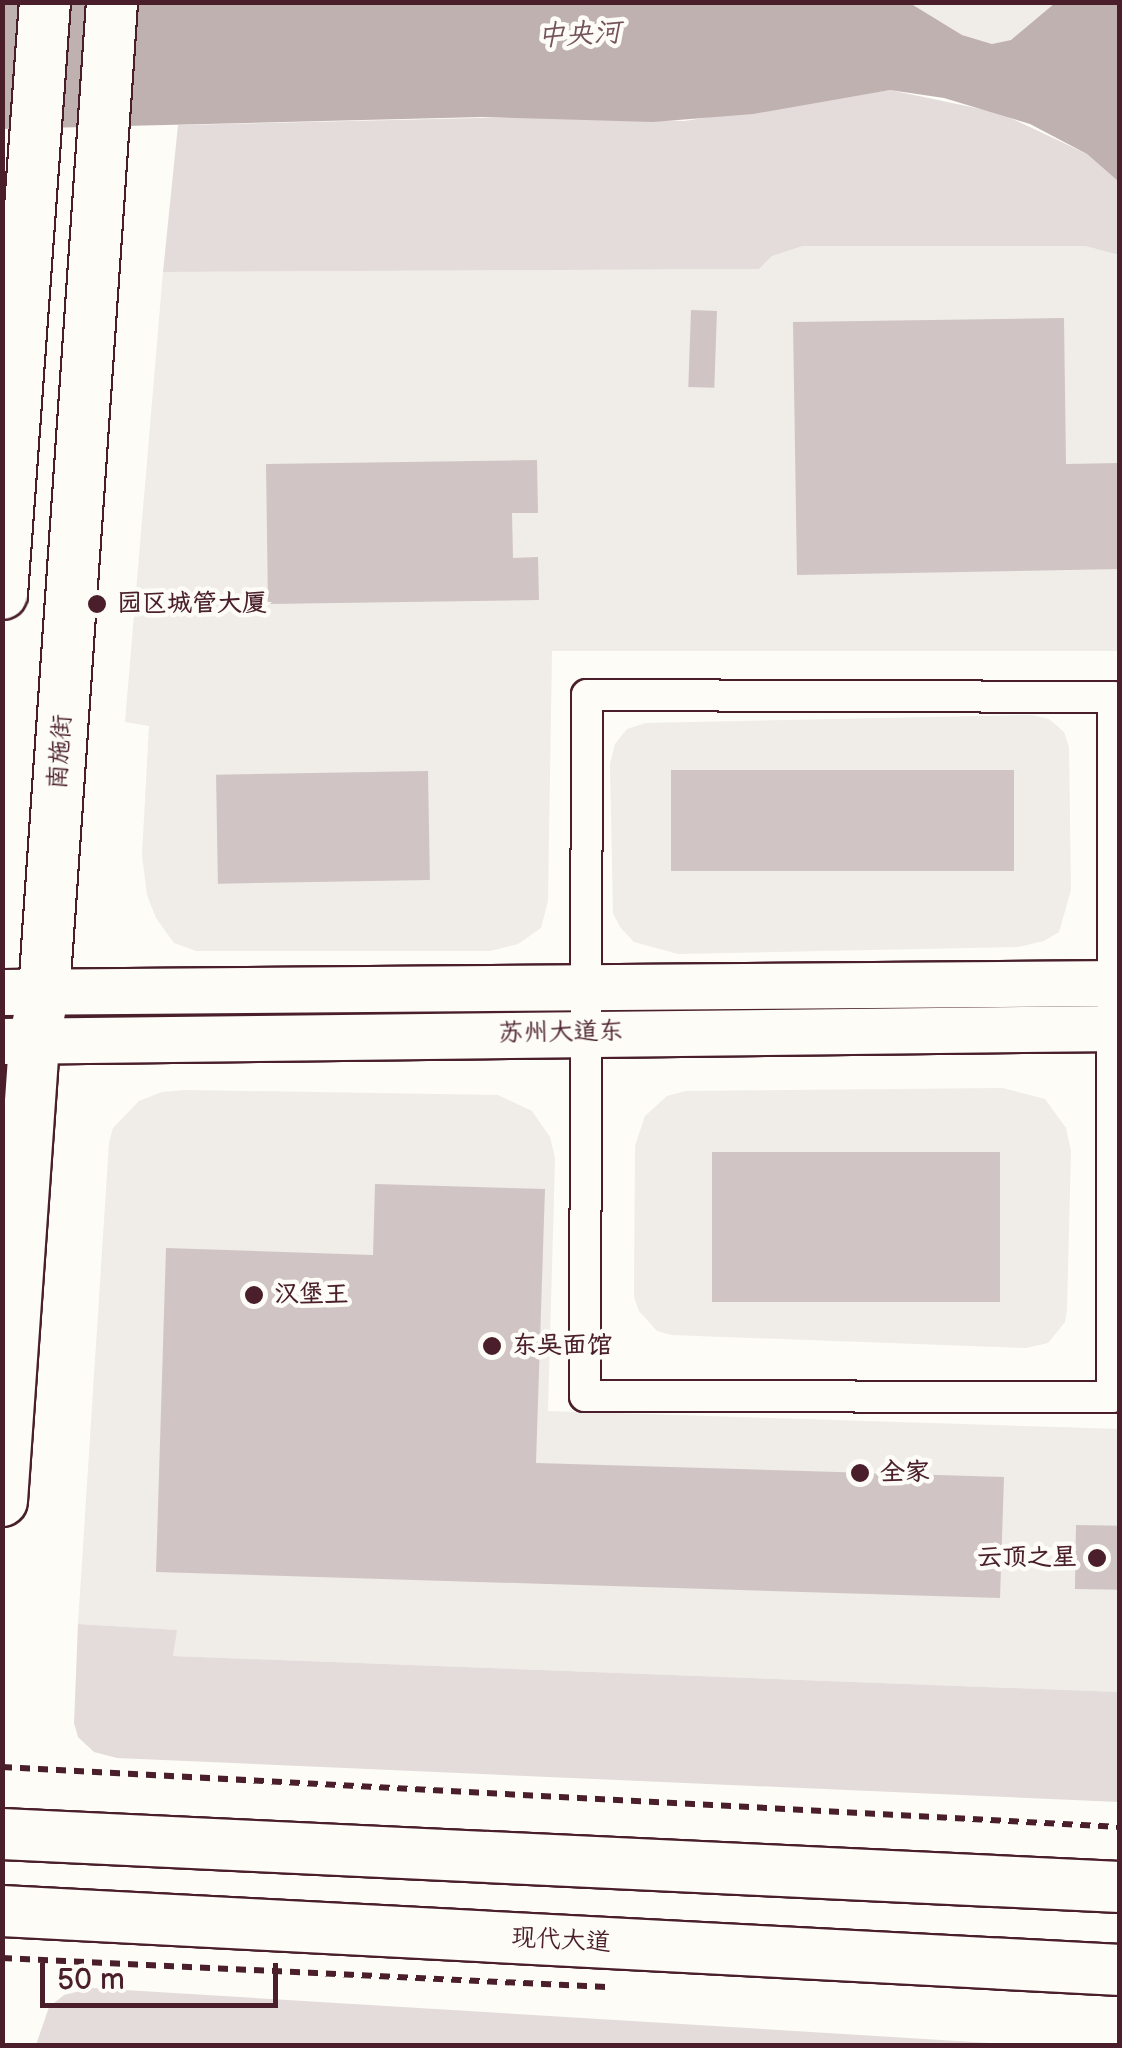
<!DOCTYPE html>
<html>
<head>
<meta charset="utf-8">
<style>
  body { margin:0 }
  #map { position:relative; width:1122px; height:2048px; overflow:hidden; background:#fdfcf7; font-family:"Balsamiq Sans","LXGW WenKai TC",sans-serif }
  div>[style] { position:absolute }
  .built>* { inset:0; background:#f0ece8 }
  .green>* { inset:0; background:#e3dcda }
  .water>* { inset:0; background:#c0b1b1 }
  .building>* { inset:0; background:#d0c5c4; transform-origin:0 0 }
  .path>* { height:6px; margin-top:-3px; transform-origin:0; background:repeating-linear-gradient(90deg,#4a1f2b 0 10px,transparent 0 18px) }
  .roads { filter:drop-shadow(2px 0 #4a1f2b) drop-shadow(-2px 0 #4a1f2b) drop-shadow(0 2px #4a1f2b) drop-shadow(0 -2px #4a1f2b) }
  .minor>* { height:30px; margin:-15px; padding:0 15px; transform-origin:15px; border-radius:15px; background:#fdfcf7 }
  .secondary>* { height:45px; margin:-22.5px; padding:0 22.5px; transform-origin:22.5px; border-radius:22.5px; background:#fdfcf7 }
  .primary>* { height:50px; margin:-25px; padding:0 25px; transform-origin:25px; border-radius:25px; background:#fdfcf7 }
  .dots>* { width:28px; height:28px; translate:-50% -50%; box-sizing:border-box; border:5px solid #fdfcf7; border-radius:50% }
  span { translate:-50% -50%; white-space:nowrap; text-align:center; line-height:1.15; -webkit-text-stroke:9px #fdfcf7; paint-order:stroke }
  .poi-label { font-size:25px; color:#4a1f2b; font-weight:700 }
  .left { translate:0 -50%; text-align:left }
  .right { translate:-100% -50%; text-align:right }
  .street-label { font-size:25px; color:#4a1f2b }
  .water-label { font-size:28px; color:#73525a; font-style:italic }
  .frame { position:absolute; inset:0; border:5px solid #4a1f2b; pointer-events:none }
  .scale { position:absolute; left:40px; top:1963px; width:238px; height:45px; box-sizing:border-box; border:5px solid #4a1f2b; border-top:0; padding-left:12px; font-size:30px; line-height:35px; white-space:nowrap; color:#4a1f2b; -webkit-text-stroke:8px #fdfcf7; paint-order:stroke }
</style>
</head>
<body>
<div id="map">
  <div class="built">
    <div style="clip-path:polygon(908px 3px,1055px 3px,1011px 40px,992px 44px,962px 35px)"></div>
    <div style="clip-path:polygon(803px 246px,1085px 246px,1119px 255px,1119px 651px,552px 651px,548px 901px,541px 928px,518px 944px,490px 951px,196px 951px,174px 943px,156px 918px,147px 895px,142px 855px,149px 726px,125px 722px,163px 272px,759px 269px,772px 256px)"></div>
    <div style="clip-path:polygon(1032px 715px,1049px 719px,1064px 732px,1069px 747px,1071px 890px,1059px 932px,1044px 941px,1018px 947px,678px 954px,634px 942px,620px 927px,613px 913px,610px 764px,615px 744px,627px 729px,646px 723px)"></div>
    <div style="clip-path:polygon(1003px 1088px,1045px 1099px,1066px 1128px,1071px 1151px,1067px 1309px,1065px 1322px,1048px 1343px,1026px 1348px,671px 1335px,657px 1331px,639px 1311px,634px 1297px,635px 1146px,645px 1116px,667px 1096px,686px 1091px)"></div>
    <div style="clip-path:polygon(184px 1090px,498px 1095px,532px 1111px,550px 1137px,555px 1158px,548px 1411px,1119px 1429px,1119px 1692px,173px 1656px,176px 1630px,78px 1624px,109px 1143px,113px 1128px,139px 1101px,162px 1092px)"></div>
  </div>
  <div class="green">
    <div style="clip-path:polygon(890px 90px,1000px 113px,1087px 154px,1119px 182px,1119px 255px,1085px 246px,803px 246px,772px 256px,759px 269px,163px 272px,178px 125px,523px 117px,684px 121px)"></div>
    <div style="clip-path:polygon(78px 1624px,177px 1630px,173px 1656px,1119px 1692px,1119px 1802px,117px 1758px,94px 1752px,78px 1737px,74px 1723px)"></div>
    <div style="clip-path:polygon(92px 1988px,1024px 2045px,36px 2045px,49px 2007px,64px 1995px)"></div>
  </div>
  <div class="water">
    <div style="clip-path:polygon(908px 2px,962px 35px,992px 44px,1011px 40px,1055px 3px,1119px 3px,1119px 182px,1087px 154px,1030px 124px,944px 98px,890px 90px,753px 114px,653px 122px,482px 117px,3px 129px,2px 3px)"></div>
  </div>
  <div class="building">
    <div style="left:691px;top:310px;width:26px;height:77px;rotate:2deg"></div>
    <div style="clip-path:polygon(1064px 318px,1066px 464px,1120px 463px,1120px 569px,797px 575px,793px 322px)"></div>
    <div style="clip-path:polygon(537px 460px,538px 513px,512px 513px,513px 558px,538px 557px,539px 600px,268px 604px,266px 464px)"></div>
    <div style="left:671px;top:770px;width:343px;height:101px"></div>
    <div style="left:428px;top:771px;width:109px;height:212px;rotate:89deg"></div>
    <div style="left:712px;top:1152px;width:288px;height:150px"></div>
    <div style="clip-path:polygon(375px 1184px,545px 1189px,536px 1463px,1004px 1477px,1000px 1598px,156px 1572px,166px 1248px,373px 1255px)"></div>
    <div style="left:1076px;top:1525px;width:44px;height:64px;rotate:1deg"></div>
  </div>
  <div class="path">
    <div style="left:2px;top:1767px;width:1120px;rotate:3.07deg"></div>
    <div style="left:2px;top:1958px;width:605px;rotate:2.75deg"></div>
  </div>
  <div class="roads">
    <div class="minor">
      <div style="left:587px;top:695px;width:526px;rotate:0.22deg"></div>
      <div style="left:1113px;top:697px;width:700px;rotate:90.08deg"></div>
      <div style="left:1112px;top:1397px;width:527px;rotate:-179.89deg"></div>
      <div style="left:585px;top:1396px;width:701px;rotate:-89.84deg"></div>
    </div>
    <div class="secondary">
      <div style="left:2px;top:992px;width:1118px;rotate:-0.46deg"></div>
      <div style="left:2px;top:1041px;width:1118px;rotate:-0.67deg"></div>
    </div>
    <div class="primary">
      <div style="left:2px;top:594px;width:594px;rotate:-85.85deg"></div>
      <div style="left:2px;top:1501px;width:461px;rotate:-86deg"></div>
      <div style="left:34px;top:1041px;width:50px;rotate:-78.5deg"></div>
      <div style="left:44px;top:992px;width:992px;rotate:-86.07deg"></div>
      <div style="left:2px;top:1834px;width:1119px;rotate:2.71deg"></div>
      <div style="left:2px;top:1911px;width:1120px;rotate:3.02deg"></div>
    </div>
  </div>
  <div class="dots">
    <div style="left:97px;top:604px;background:#4a1f2b"></div>
    <div style="left:254px;top:1295px;background:#4a1f2b"></div>
    <div style="left:492px;top:1346px;background:#4a1f2b"></div>
    <div style="left:860px;top:1473px;background:#4a1f2b"></div>
    <div style="left:1097px;top:1558px;background:#4a1f2b"></div>
  </div>
  <div class="poi-label">
    <span class="left" style="left:117px;top:604px">园区城管大厦</span>
    <span class="left" style="left:274px;top:1295px">汉堡王</span>
    <span class="left" style="left:512px;top:1346px">东吴面馆</span>
    <span class="left" style="left:880px;top:1473px">全家</span>
    <span class="right" style="left:1077px;top:1558px">云顶之星</span>
  </div>
  <div class="street-label">
    <span style="left:61px;top:752px;rotate:-86deg">南施街</span>
    <span style="left:561px;top:1033px;rotate:-1deg">苏州大道东</span>
    <span style="left:561px;top:1941px;rotate:3deg">现代大道</span>
  </div>
  <div class="water-label">
    <span style="left:579px;top:35px;rotate:-3deg">中央河</span>
  </div>
  <div class="frame"></div>
  <div class="scale">50 m</div>
</div>
</body>
</html>
